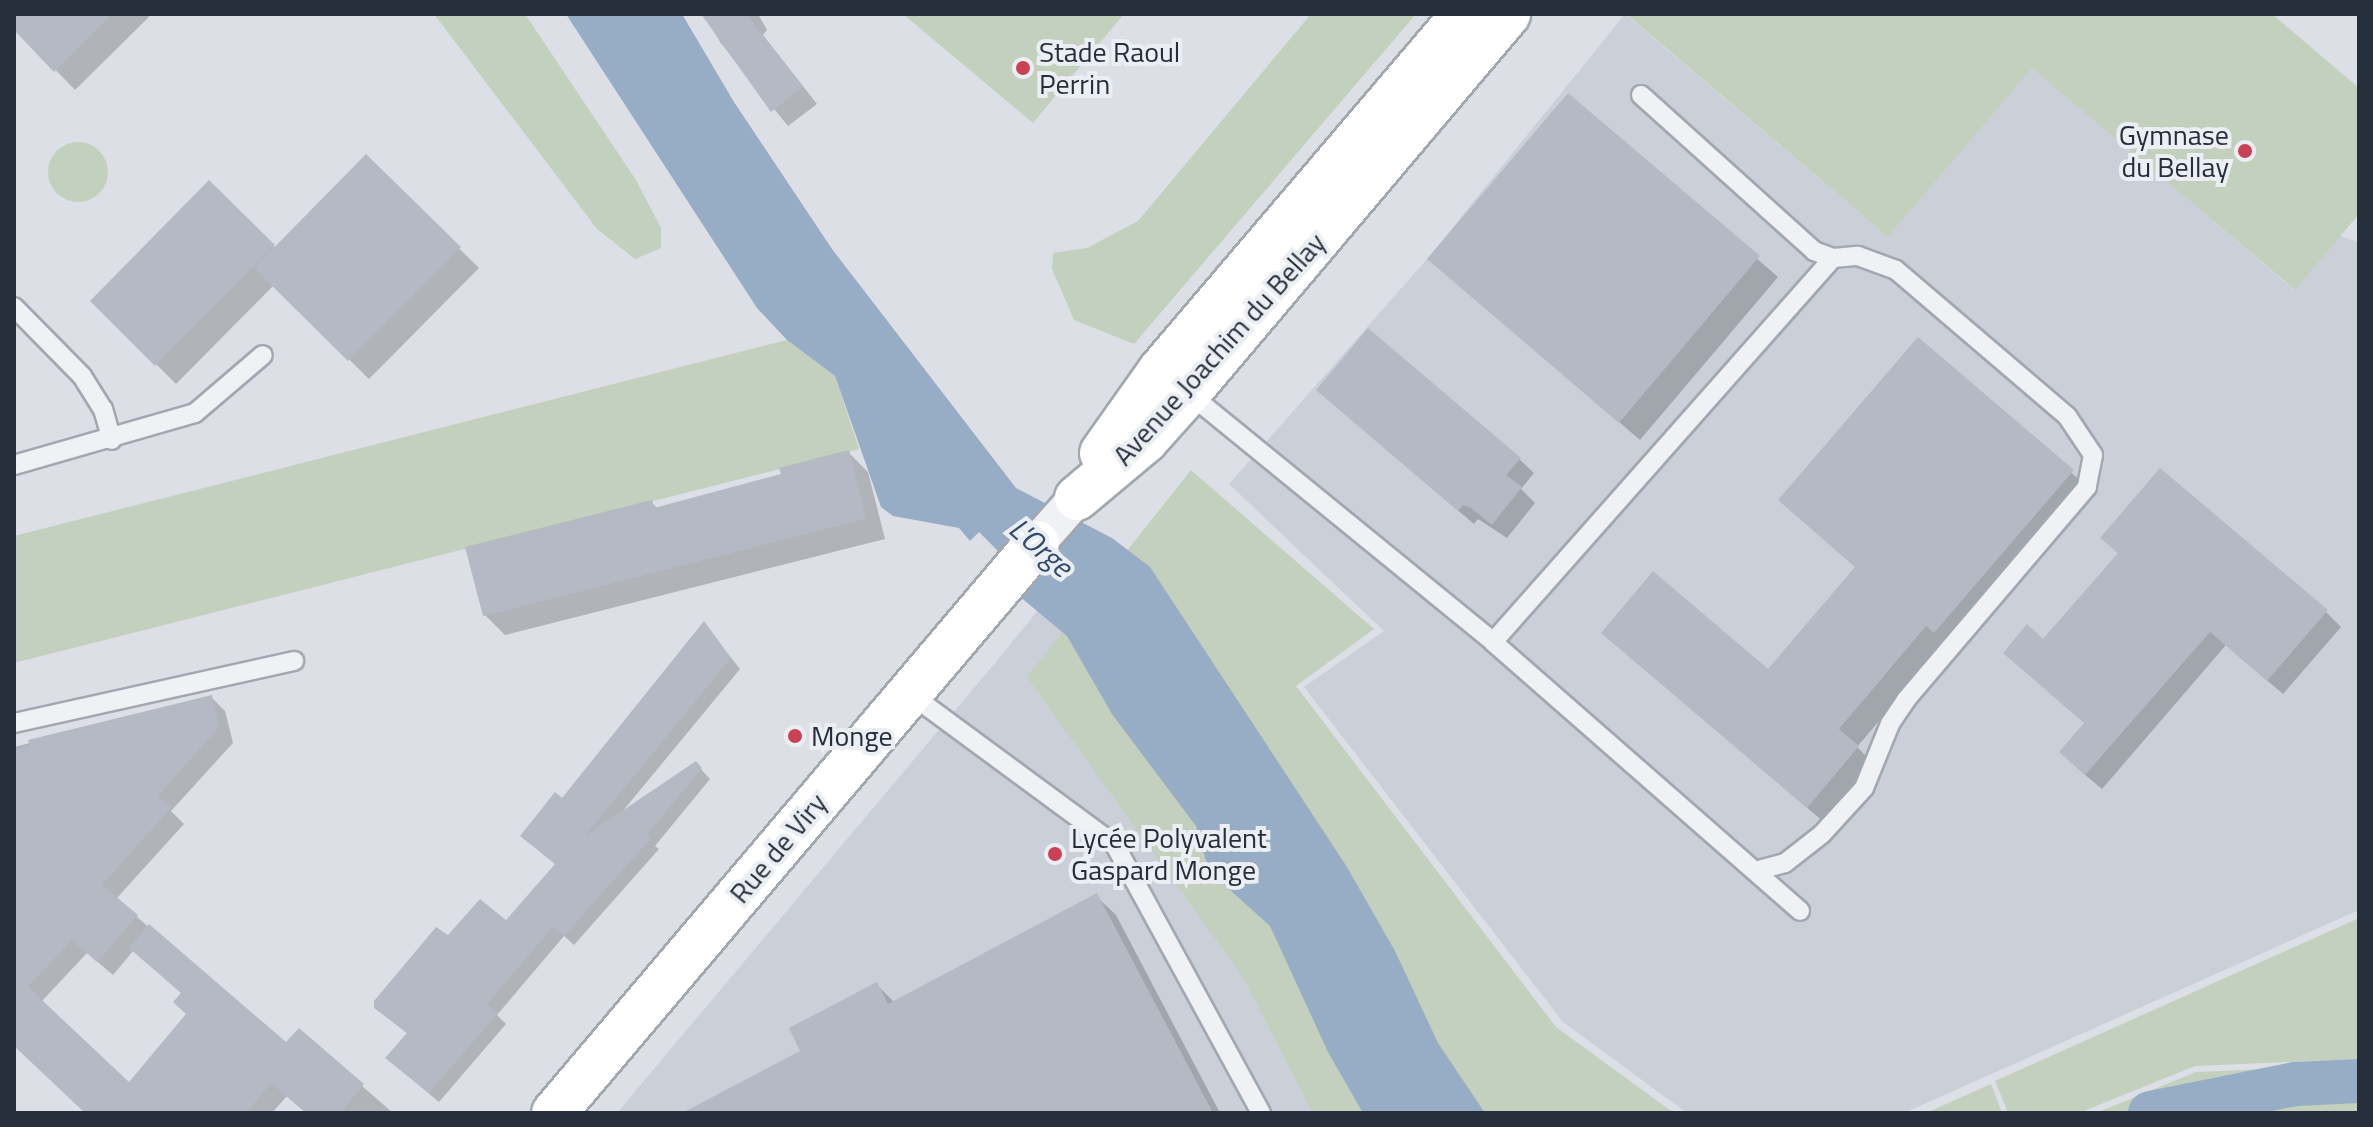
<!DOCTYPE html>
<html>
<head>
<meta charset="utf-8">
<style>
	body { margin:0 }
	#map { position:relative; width:2373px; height:1127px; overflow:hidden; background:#dce0e6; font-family:"Titillium Web",sans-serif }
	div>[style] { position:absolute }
	.built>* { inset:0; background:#cacfd8 }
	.green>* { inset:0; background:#c2d0bd }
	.round { border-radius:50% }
	.water>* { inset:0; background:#97adc6 }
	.shadow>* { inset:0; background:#0003 }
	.canal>* { height:44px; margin:-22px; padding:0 22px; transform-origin:22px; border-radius:22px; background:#97adc6 }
	.building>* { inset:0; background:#b4b9c3 }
	.roads { filter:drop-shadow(2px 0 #a2a7b0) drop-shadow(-2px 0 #a2a7b0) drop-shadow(0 2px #a2a7b0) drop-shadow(0 -2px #a2a7b0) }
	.lane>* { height:18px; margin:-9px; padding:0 9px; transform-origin:9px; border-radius:9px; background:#eff1f5 }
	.street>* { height:36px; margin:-18px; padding:0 18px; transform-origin:18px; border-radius:18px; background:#eff1f5 }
	.secondary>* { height:44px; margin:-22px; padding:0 22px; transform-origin:22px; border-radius:22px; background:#fff }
	.dots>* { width:22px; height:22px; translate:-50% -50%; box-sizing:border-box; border:4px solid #ebeff4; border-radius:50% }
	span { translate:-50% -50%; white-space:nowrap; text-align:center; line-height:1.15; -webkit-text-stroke:8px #ebeff4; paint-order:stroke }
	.poi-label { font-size:28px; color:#262e3c }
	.left { translate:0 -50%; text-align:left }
	.right { translate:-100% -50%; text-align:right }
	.street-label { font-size:28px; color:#262e3c }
	.water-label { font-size:30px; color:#314c6f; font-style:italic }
	.frame { position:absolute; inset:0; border:16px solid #262e3c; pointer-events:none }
</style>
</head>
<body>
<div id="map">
	<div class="built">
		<i style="clip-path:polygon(1625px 14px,1888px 237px,2032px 67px,2294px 290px,2340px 236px,2359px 242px,2359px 910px,1904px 1113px,1687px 1113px,1563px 1022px,1304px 687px,1384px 631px,1229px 484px,1427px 259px)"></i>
		<i style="clip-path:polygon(1070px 571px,1432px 1113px,617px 1113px,995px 663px)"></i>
	</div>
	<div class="green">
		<i style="clip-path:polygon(434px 14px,525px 14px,636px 180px,661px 228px,661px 248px,635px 259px,597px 229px)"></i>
		<i style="clip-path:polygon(903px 14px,1124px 14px,1033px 123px)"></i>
		<i style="clip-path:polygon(1311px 14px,1416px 14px,1134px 344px,1074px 320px,1052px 269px,1053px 253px,1087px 248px,1138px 221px)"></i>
		<i style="clip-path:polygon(1626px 14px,2272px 14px,2359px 88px,2359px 214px,2295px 290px,2032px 68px,1888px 237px)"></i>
		<i class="round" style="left:48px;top:142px;width:60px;height:60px"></i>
		<i style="clip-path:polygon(787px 340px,835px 376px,859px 449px,14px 663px,14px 536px)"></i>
		<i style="clip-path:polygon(1191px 470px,1374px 629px,1296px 686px,1556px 1027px,1674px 1113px,1313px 1113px,1243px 977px,1027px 677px)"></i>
		<i style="clip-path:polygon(2359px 918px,2359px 1059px,2195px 1066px,2079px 1113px,2008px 1113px,1995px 1081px)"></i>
		<i style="clip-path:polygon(2359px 1065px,2359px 1113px,2096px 1113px,2196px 1072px)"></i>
		<i style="clip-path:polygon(1991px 1084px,2002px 1113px,1926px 1113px)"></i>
	</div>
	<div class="water">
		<i style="clip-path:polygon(566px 14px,682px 14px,734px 102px,832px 249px,1016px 488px,1112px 538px,1150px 567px,1347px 867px,1395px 951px,1438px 1043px,1485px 1113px,1363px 1113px,1328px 1052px,1270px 926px,1209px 871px,1196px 826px,1112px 714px,1067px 636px,1001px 581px,1014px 567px,979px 532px,970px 541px,959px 528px,893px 516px,881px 507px,835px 376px,787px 340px,757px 308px)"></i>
	</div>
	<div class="shadow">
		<i style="clip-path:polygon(14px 14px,152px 14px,75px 90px,14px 27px)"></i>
		<i style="clip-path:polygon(704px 14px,758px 14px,767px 30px,763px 35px,817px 104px,788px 126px,720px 42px)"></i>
		<i style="clip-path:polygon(1568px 95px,1778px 277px,1640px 440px,1430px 259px)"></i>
		<i style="clip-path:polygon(366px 157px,479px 268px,369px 379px,274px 285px,176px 384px,93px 301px,209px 183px,276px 249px)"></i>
		<i style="clip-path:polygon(1919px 339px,2091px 490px,1945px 643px,1857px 747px,1876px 766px,1826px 824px,1604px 633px,1768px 672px,1857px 568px)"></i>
		<i style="clip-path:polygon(1333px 404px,1519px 459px,1534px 473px,1521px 489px,1535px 503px,1507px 538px,1478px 519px,1474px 524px)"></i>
		<i style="clip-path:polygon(848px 452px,868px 472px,885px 539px,505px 635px,485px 615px,651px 502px,658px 509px,784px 476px)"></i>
		<i style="clip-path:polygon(2326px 612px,2341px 627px,2283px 694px,2226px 645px,2102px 789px,2077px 768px,2086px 724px,2043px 642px)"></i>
		<i style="clip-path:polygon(704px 624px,740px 669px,622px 812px,696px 764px,710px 779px,655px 846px,659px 849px,574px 945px,564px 936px,497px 1015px,506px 1024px,439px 1102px,397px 1067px,408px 1034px,376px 1007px,449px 938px,506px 923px,556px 865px,562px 801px)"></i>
		<i style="clip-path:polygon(evenodd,211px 697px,225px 711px,233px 743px,171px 811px,184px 824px,116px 899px,286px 1045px,299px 1031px,393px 1113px,306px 1113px,287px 1096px,272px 1113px,87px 1113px,14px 1044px,14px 747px,211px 697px,134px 950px,183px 994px,188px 1015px,129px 1085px,41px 1002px,87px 953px,113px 975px,134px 950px)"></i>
		<i style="clip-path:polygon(1096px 896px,1116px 915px,1220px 1113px,686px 1113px,802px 1052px,876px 984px,894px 1002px)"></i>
	</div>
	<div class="canal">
		<i style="left:2150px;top:1113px;width:148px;rotate:-11.3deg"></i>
		<i style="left:2295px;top:1084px;width:64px;rotate:-2.7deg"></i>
	</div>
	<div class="building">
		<i style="clip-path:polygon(14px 14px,113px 14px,54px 72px,14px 30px)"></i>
		<i style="clip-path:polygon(701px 14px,746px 14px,803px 87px,771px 112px)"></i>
		<i style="clip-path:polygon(1568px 93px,1760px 256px,1619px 423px,1427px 259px)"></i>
		<i style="clip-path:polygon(366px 154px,461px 247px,348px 361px,254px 268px)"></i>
		<i style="clip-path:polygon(209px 180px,275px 245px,155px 366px,90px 301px)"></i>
		<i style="clip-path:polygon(1368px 328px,1521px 458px,1506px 475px,1522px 487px,1492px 525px,1471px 508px,1463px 505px,1458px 511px,1316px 390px)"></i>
		<i style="clip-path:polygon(1918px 337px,2074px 470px,1934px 633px,1926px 626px,1839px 729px,1859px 746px,1807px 808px,1601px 633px,1653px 571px,1768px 669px,1855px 567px,1778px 500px)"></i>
		<i style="clip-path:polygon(849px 450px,866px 519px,483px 616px,465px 547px,652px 500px,654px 508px,781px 474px,779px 468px)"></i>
		<i style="clip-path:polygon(2160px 468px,2328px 610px,2267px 681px,2210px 632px,2085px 775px,2059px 752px,2084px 723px,2003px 653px,2027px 624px,2043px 639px,2118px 553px,2100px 538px)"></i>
		<i style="clip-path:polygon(704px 621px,731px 658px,585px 836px,696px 761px,702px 768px,647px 835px,651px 838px,564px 936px,553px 927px,487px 1004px,498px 1013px,429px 1093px,385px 1058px,407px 1033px,374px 1008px,374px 1001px,436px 927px,448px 935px,480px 899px,506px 920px,555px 864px,520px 836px,555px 792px,562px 798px)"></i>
		<i style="clip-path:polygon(212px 695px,219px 727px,158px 796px,171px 808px,102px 885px,138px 915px,97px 962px,72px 940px,28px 987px,129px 1082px,186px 1014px,173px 1002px,181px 993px,129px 948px,149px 924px,286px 1042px,299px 1028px,364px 1084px,340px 1113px,306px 1113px,271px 1083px,246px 1113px,85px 1113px,14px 1046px,14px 750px,30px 746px,28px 740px)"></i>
		<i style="clip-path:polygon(1097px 893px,1213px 1113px,682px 1113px,800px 1051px,789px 1028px,877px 982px,888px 1004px)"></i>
	</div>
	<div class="roads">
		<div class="lane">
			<i style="left:1641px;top:95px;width:233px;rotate:42deg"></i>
			<i style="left:1814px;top:251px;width:20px;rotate:20deg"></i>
			<i style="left:1833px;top:258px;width:25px;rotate:-5deg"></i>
			<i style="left:1858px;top:256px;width:40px;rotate:20.2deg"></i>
			<i style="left:1896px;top:270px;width:225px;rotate:40.5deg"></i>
			<i style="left:2067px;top:416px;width:47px;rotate:56.3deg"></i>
			<i style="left:2093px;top:455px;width:33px;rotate:101deg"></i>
			<i style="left:2087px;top:487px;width:280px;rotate:130.4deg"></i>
			<i style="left:1906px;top:700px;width:29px;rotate:124deg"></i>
			<i style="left:1890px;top:724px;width:69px;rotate:112.1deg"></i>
			<i style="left:1864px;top:788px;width:62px;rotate:132.4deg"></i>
			<i style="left:1822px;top:834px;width:47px;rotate:141.9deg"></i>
			<i style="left:1785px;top:863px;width:28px;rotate:165deg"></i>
			<i style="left:14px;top:307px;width:97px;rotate:45.4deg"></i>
			<i style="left:82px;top:376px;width:39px;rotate:58deg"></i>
			<i style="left:103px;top:409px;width:32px;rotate:74deg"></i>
			<i style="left:1187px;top:392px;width:395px;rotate:39.2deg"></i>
			<i style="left:1493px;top:642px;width:513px;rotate:-48.48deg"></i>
			<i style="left:14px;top:465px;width:188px;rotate:-16deg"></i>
			<i style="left:195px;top:413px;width:89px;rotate:-40.5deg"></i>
			<i style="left:1493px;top:642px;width:408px;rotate:41.2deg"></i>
			<i style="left:909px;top:693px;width:256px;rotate:36.4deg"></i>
			<i style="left:1115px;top:845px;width:305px;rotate:61.4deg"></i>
			<i style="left:14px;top:723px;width:287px;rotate:-12.5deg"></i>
		</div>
		<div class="street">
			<i style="left:1037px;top:543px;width:60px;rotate:-48.4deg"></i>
		</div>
		<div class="secondary">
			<i style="left:1102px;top:453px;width:100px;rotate:-54.7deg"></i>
			<i style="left:1160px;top:371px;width:469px;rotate:-49.6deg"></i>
			<i style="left:1077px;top:498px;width:90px;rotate:-40deg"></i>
			<i style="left:1146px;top:440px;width:63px;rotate:-48.2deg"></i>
			<i style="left:1188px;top:393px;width:496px;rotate:-49.8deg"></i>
			<i style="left:554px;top:1113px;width:747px;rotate:-49.72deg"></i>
		</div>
	</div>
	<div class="dots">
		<i style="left:1023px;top:68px;background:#cb4154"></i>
		<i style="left:2245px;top:151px;background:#cb4154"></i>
		<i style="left:795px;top:736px;background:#cb4154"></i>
		<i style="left:1055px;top:854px;background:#cb4154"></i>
	</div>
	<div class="poi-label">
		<span class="left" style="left:1039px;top:68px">Stade Raoul<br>Perrin</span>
		<span class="right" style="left:2229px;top:151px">Gymnase<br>du Bellay</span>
		<span class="left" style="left:811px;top:736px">Monge</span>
		<span class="left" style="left:1071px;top:854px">Lycée Polyvalent<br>Gaspard Monge</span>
	</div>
	<div class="street-label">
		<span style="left:1219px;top:349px;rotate:-48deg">Avenue Joachim du Bellay</span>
		<span style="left:778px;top:848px;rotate:-50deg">Rue de Viry</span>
	</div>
	<div class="water-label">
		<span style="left:1041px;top:547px;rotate:41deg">L'Orge</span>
	</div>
	<div class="frame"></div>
</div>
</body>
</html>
